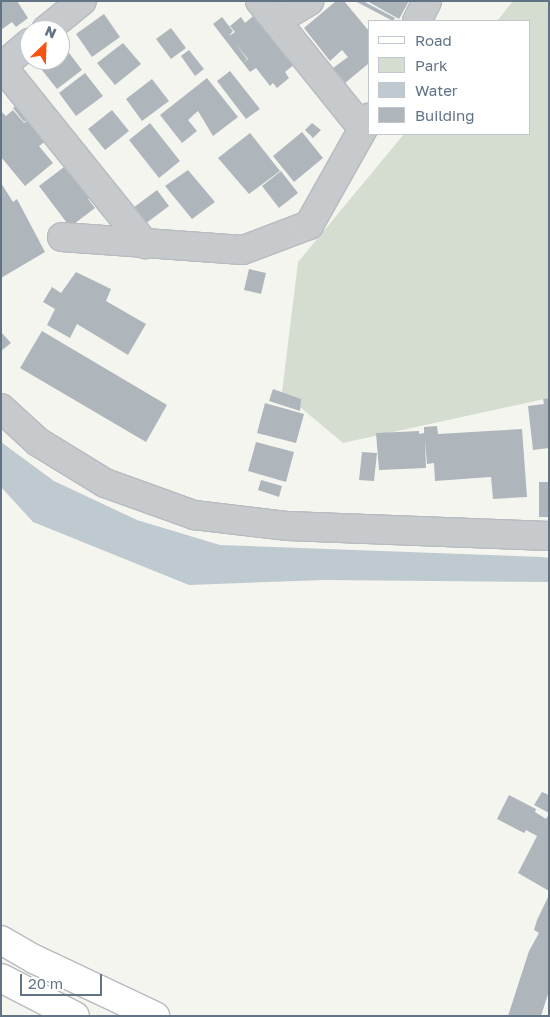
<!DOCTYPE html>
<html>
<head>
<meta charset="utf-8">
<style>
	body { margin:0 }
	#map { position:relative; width:550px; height:1017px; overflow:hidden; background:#f5f5f0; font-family:"Golos Text",sans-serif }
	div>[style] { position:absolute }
	.green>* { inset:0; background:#d5ddd1 }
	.water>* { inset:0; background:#bfcad0 }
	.building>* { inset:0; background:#aeb6bb }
	.roads { filter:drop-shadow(1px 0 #b7bbbf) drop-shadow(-1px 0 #b7bbbf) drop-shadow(0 1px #b7bbbf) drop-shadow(0 -1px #b7bbbf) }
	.minor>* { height:28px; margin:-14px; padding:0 14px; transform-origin:14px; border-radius:14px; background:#c7cacd }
	.major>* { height:28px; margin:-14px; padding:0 14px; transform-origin:14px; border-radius:14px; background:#fff }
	span { translate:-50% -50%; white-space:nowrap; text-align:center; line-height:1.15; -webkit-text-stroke:5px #fff; paint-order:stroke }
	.frame { position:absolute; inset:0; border:2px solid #617385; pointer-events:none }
	.legend { position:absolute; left:368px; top:20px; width:162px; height:115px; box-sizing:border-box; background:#fff; border:1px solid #c0c7ce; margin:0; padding:6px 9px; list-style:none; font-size:15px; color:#617385 }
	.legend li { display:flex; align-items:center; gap:10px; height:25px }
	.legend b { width:25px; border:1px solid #c0c7ce }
	.north { position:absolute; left:20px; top:20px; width:50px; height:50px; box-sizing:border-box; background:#fff; border:1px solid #c0c7ce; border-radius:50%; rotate:24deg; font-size:14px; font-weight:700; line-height:20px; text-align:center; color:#617385 }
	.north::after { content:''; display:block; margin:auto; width:18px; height:22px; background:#f55311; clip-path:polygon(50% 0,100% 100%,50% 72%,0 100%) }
	.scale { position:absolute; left:20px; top:974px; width:82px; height:22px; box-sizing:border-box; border:2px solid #617385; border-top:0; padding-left:6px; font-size:15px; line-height:18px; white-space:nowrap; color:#617385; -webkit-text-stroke:4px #fff; paint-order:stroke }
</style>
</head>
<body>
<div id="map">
	<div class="green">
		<i style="clip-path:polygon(513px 1px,549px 1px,549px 398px,343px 443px,282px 392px,298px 262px,404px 134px,529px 134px,529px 21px,497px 21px)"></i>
	</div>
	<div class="water">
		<i style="clip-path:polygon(1px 442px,54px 481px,137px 520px,220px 545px,541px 557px,549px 558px,549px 582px,324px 580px,189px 585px,33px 522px,1px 487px)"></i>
	</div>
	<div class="building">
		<i style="clip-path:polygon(1px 1px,17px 1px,28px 18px,16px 27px,12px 22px,1px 30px)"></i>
		<i style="clip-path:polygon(336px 1px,344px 1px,369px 31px,368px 64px,345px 83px,333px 68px,348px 57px,342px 50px,330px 61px,304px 28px)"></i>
		<i style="clip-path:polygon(355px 1px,363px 1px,395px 18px,393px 21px)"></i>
		<i style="clip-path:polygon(367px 1px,409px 1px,399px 19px)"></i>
		<i style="clip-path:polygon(257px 13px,296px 63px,285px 72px,289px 78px,277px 88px,273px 83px,270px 86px,256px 68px,250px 72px,243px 63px,248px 59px,236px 44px,247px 59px,243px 63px,213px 24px,222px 17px,233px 31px,229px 36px,235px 32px,230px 26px,241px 17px,245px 23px)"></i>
		<i style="clip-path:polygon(104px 14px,120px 37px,92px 57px,76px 34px)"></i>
		<i style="clip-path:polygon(171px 28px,186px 48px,171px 59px,156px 39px)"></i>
		<i style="clip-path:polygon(123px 43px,141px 64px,115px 85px,97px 63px)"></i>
		<i style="clip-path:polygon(63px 45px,82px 70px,57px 89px,38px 65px,44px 60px,60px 60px,60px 48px)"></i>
		<i style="clip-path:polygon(189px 50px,204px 69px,195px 76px,181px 56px)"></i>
		<i style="clip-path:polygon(230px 71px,260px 109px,246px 119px,217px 81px)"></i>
		<i style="clip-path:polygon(85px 73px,103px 96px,76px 116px,59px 93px)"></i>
		<i style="clip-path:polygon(207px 78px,238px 117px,213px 136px,198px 111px,188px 120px,197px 131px,182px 143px,160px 115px)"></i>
		<i style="clip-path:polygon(152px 79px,169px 101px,142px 121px,126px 99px)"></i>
		<i style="clip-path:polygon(20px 103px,31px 116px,24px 122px,13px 108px)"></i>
		<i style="clip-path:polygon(13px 110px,24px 123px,28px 120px,46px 141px,39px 146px,53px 163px,25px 186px,1px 157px,1px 111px,6px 116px)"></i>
		<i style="clip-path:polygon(112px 110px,129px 131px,105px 150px,88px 129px)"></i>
		<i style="clip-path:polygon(150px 123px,180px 161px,159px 178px,129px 140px)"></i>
		<i style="clip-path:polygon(312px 123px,321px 130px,313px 138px,305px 130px)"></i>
		<i style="clip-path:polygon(302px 132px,323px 158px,294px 182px,273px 156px)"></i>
		<i style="clip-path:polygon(250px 133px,280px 171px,249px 194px,218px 158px)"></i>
		<i style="clip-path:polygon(64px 167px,69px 174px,73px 171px,93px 196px,88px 199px,95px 208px,70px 227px,39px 186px)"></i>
		<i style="clip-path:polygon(188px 170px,215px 202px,192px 219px,165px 186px)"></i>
		<i style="clip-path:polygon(281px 171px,298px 193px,279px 208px,262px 186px)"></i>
		<i style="clip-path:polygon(1px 183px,13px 202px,17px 199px,45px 252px,1px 278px)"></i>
		<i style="clip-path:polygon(157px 190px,169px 206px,145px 224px,133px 208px)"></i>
		<i style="clip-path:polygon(249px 269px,266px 273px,261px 294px,244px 290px)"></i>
		<i style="clip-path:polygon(76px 272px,111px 289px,106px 301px,146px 324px,128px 355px,77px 324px,70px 338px,47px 325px,55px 309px,43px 302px,52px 287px,61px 293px)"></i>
		<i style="clip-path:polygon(42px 331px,167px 405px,146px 442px,20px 368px)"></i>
		<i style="clip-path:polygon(1px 332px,11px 343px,1px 351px)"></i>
		<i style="clip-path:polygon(273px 389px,301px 399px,300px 411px,269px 401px)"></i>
		<i style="clip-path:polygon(549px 398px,549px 448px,533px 450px,528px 406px,544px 404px,543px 399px)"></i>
		<i style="clip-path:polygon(265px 403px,304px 414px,296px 443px,257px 433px)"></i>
		<i style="clip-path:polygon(437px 426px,438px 434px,522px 429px,527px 497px,493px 499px,491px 477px,435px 481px,434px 463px,427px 464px,425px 440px,426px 468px,379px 470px,376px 433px,419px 431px,419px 434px,424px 433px,424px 427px)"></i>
		<i style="clip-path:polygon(256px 442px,294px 452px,286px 482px,248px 471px)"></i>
		<i style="clip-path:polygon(362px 452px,377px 453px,374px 481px,359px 480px)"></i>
		<i style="clip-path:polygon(261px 480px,282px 486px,279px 497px,258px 490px)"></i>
		<i style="clip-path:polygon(539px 482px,549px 482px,549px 517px,539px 517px)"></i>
		<i style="clip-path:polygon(542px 792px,549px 795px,549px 813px,534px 805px)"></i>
		<i style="clip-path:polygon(509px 795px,536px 809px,535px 812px,546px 819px,549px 814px,549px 891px,518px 873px,537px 836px,526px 830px,524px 833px,497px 819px)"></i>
		<i style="clip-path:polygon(549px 895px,549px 991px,541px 1016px,508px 1016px,529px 951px,539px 933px,534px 930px,537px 920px)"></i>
	</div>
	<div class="roads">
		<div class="minor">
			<i style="left:260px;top:1px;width:164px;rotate:51.2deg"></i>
			<i style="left:276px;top:21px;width:39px;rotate:-31deg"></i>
			<i style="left:417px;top:21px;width:22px;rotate:-63deg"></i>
			<i style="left:46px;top:30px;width:46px;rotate:-38.9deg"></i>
			<i style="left:1px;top:65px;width:230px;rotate:51.2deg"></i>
			<i style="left:1px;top:67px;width:38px;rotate:-40deg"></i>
			<i style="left:62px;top:237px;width:181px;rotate:4.1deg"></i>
			<i style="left:243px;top:250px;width:71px;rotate:-20.7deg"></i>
			<i style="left:309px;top:225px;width:123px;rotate:-60.7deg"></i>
			<i style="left:1px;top:408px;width:50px;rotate:42.6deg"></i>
			<i style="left:38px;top:442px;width:79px;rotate:31.5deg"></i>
			<i style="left:105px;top:483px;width:95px;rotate:19.8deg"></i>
			<i style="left:194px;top:515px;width:95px;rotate:6.7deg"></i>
			<i style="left:288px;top:526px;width:261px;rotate:2.2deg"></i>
		</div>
		<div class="major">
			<i style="left:1px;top:940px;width:38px;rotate:30deg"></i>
			<i style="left:34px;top:959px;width:134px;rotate:25.2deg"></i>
			<i style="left:1px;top:978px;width:83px;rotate:27.2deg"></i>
		</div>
	</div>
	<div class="frame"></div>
	<ul class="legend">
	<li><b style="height:6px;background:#fff"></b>Road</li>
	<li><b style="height:14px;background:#d5ddd1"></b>Park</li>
	<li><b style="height:14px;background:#bfcad0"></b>Water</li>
	<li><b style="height:14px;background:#aeb6bb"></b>Building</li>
	</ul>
	<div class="north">N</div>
	<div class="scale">20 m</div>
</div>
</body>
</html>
